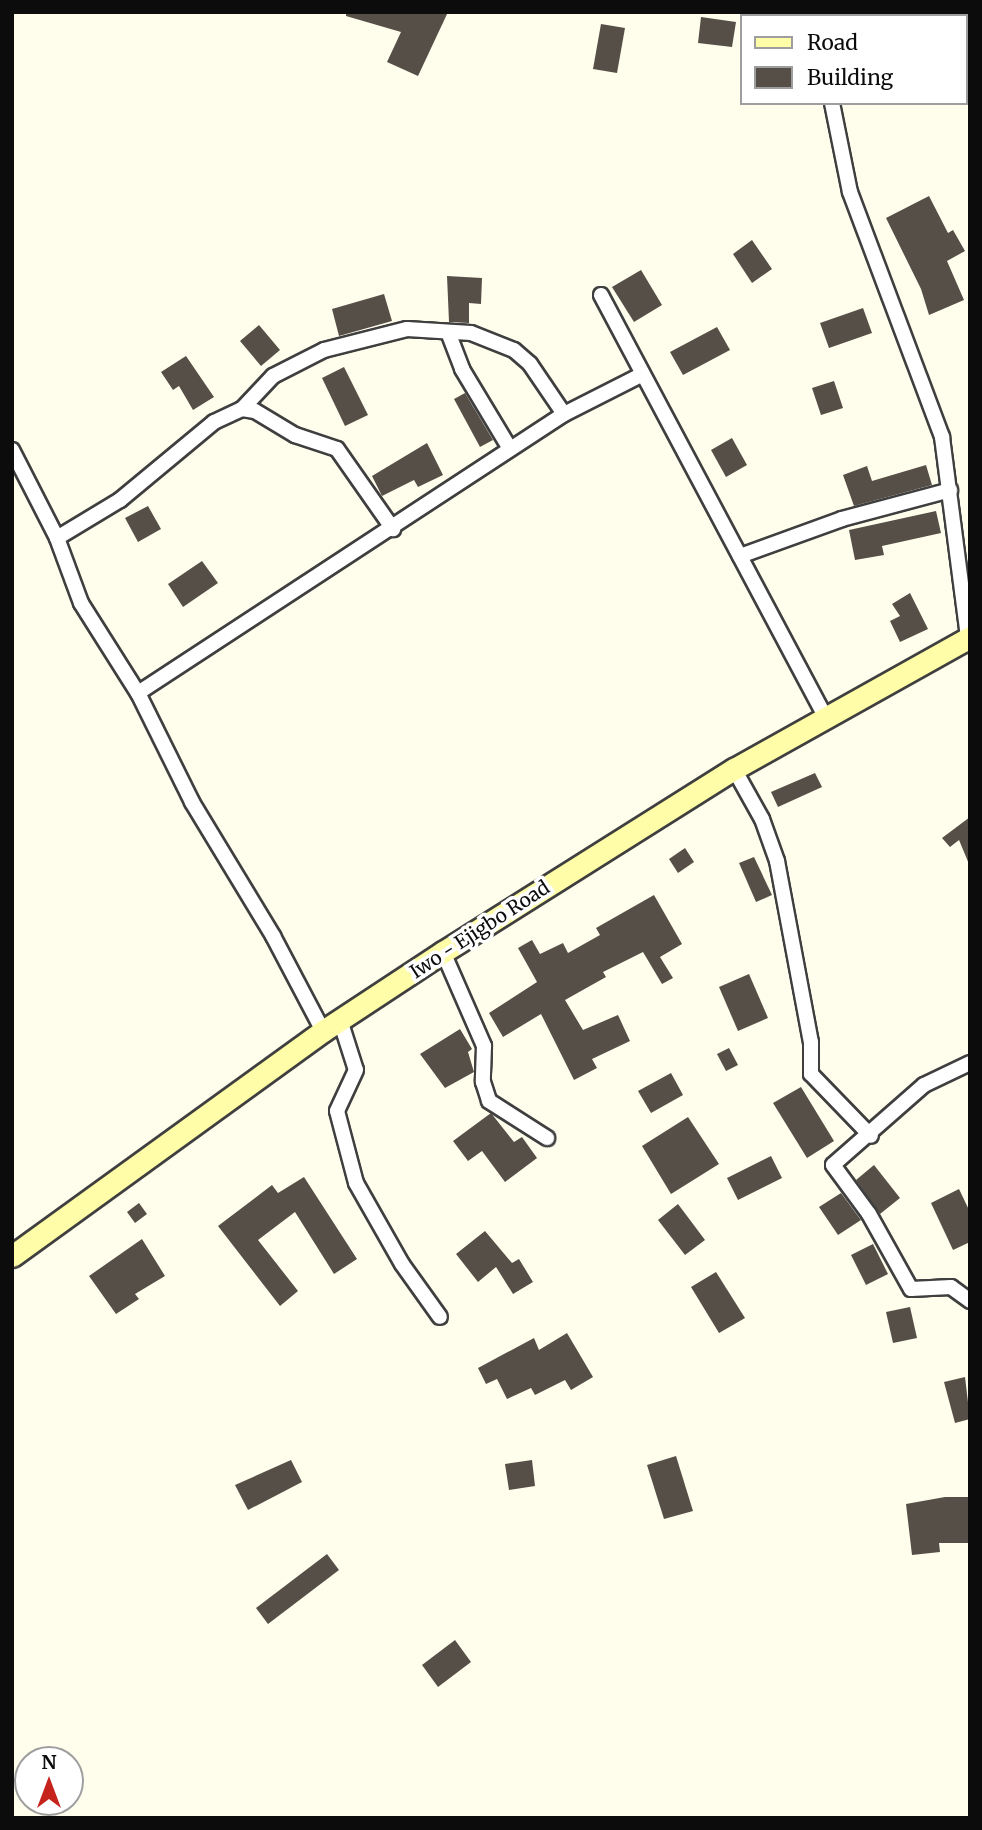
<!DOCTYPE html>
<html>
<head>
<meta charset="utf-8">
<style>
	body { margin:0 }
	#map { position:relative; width:982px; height:1830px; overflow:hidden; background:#fffdec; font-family:Merriweather,serif }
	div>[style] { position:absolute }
	.building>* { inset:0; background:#564f48 }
	.roads { filter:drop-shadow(2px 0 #3f3f3f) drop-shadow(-2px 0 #3f3f3f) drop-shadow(0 2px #3f3f3f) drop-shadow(0 -2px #3f3f3f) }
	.street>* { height:14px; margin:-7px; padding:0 7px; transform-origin:7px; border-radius:7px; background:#fff }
	.secondary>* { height:21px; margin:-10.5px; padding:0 10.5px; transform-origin:10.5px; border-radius:10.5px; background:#fffda7 }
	span { translate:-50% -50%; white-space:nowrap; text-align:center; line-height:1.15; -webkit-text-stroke:7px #fff; paint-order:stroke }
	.street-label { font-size:19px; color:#0c0c0c }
	.frame { position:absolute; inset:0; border:14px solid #0c0c0c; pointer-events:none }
	.legend { position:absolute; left:740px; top:14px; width:228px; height:91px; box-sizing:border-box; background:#fff; border:2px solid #9e9e9e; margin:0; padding:9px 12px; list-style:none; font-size:21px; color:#0c0c0c }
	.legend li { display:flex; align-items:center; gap:14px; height:35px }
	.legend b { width:35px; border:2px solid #9e9e9e }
	.north { position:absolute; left:14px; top:1746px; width:70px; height:70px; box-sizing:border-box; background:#fff; border:2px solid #9e9e9e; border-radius:50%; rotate:0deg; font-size:19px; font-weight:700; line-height:28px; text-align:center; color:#0c0c0c }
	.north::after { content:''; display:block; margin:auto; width:24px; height:32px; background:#c5231c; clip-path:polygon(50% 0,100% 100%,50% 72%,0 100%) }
</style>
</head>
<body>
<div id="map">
	<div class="building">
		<i style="clip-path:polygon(346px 12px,448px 12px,418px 76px,387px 62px,401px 32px,346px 16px)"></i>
		<i style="clip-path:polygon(701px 17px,736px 22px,732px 47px,698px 43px)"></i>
		<i style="clip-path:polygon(601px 24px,625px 28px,617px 73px,593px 69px)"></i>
		<i style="clip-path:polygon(929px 196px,948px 233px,953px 230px,965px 251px,947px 261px,964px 300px,929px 315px,921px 289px,886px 218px)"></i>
		<i style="clip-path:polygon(752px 240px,772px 269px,752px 283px,733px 254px)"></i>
		<i style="clip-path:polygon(641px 270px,662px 305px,634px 322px,612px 287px)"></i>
		<i style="clip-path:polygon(447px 276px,482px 278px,481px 304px,469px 303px,469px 323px,449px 322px)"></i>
		<i style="clip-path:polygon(384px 294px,392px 321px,339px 336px,332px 309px)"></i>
		<i style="clip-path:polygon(863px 308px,872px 333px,829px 348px,820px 323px)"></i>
		<i style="clip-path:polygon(259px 325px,280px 350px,261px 366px,240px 341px)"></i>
		<i style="clip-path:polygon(717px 327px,730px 350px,683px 375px,670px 352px)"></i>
		<i style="clip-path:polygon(186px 356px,214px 397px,193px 410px,179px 386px,173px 390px,161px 372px)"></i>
		<i style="clip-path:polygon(344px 367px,368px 415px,345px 426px,322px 378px)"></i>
		<i style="clip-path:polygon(834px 381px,843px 408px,821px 415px,812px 388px)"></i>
		<i style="clip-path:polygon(465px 393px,493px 440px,480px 447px,454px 399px)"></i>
		<i style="clip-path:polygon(732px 438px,747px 465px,726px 477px,711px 450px)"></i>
		<i style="clip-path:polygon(427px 443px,443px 475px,418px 487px,414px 480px,382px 496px,372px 476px)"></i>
		<i style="clip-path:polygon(926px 465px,932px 485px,854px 506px,843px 475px,867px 466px,872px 481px)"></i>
		<i style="clip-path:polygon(148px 506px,161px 529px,138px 542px,125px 518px)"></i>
		<i style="clip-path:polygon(936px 511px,941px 533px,882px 546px,884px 555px,855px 560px,849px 530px)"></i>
		<i style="clip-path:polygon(202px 561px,218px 583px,183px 607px,168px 584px)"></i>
		<i style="clip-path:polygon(910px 593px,928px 629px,900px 642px,890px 621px,900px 616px,892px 604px)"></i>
		<i style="clip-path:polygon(815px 773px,822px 787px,778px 807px,771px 792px)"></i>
		<i style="clip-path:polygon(970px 817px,970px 864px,969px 864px,959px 840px,950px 847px,942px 838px)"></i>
		<i style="clip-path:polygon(685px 848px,694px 862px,678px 873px,669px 859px)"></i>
		<i style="clip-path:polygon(754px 857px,772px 895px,756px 902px,739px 863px)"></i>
		<i style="clip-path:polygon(654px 895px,682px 944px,660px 957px,673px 978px,662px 984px,643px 952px,603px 972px,606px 977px,565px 1000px,583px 1030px,618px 1015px,630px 1041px,592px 1059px,597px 1068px,574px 1080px,541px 1014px,503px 1037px,489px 1013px,537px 982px,518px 948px,532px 940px,540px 954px,563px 943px,568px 953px,600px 935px,596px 928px)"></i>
		<i style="clip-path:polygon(749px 974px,768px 1018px,738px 1031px,719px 987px)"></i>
		<i style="clip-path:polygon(460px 1029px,472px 1049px,468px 1052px,474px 1072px,445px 1088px,420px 1054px)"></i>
		<i style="clip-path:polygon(729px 1048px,738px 1065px,726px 1071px,717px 1054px)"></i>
		<i style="clip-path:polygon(671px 1073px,683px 1095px,651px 1113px,638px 1091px)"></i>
		<i style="clip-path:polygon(801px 1087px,834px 1141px,807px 1158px,773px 1103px)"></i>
		<i style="clip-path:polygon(491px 1113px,514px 1142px,522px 1137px,537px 1158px,505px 1182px,482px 1151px,468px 1161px,453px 1141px)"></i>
		<i style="clip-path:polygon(688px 1117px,719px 1164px,671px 1194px,642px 1146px)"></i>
		<i style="clip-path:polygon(771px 1156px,782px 1178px,738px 1200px,727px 1178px)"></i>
		<i style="clip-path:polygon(874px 1165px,900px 1198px,880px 1214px,856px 1180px)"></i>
		<i style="clip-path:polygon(304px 1177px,357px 1259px,334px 1274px,295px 1212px,258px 1240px,298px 1291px,280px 1306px,218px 1226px,272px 1185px,278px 1193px)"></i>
		<i style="clip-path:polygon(959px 1189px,970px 1212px,970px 1242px,953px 1250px,931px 1203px)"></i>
		<i style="clip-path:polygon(841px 1193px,861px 1220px,838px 1235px,819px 1207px)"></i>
		<i style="clip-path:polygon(139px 1203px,147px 1214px,135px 1223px,127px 1212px)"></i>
		<i style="clip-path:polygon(678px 1204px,705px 1240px,685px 1255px,658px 1220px)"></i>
		<i style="clip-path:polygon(485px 1231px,512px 1263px,519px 1259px,533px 1282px,513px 1294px,496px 1267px,478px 1282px,456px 1254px)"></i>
		<i style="clip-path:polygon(142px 1239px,165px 1276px,135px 1294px,139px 1299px,116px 1314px,89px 1276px)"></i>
		<i style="clip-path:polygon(873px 1244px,888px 1274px,866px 1285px,851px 1255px)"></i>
		<i style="clip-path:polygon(716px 1272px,745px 1318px,719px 1333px,691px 1287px)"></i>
		<i style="clip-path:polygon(910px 1307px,917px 1338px,893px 1343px,886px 1312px)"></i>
		<i style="clip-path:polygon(567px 1333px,593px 1377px,571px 1390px,565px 1380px,535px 1395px,531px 1388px,507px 1399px,497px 1379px,486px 1384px,478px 1368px,534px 1338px,539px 1350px)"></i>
		<i style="clip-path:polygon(965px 1377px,970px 1419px,955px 1423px,944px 1382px)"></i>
		<i style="clip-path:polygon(676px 1456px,693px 1511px,664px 1519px,647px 1465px)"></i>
		<i style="clip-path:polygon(291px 1460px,302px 1482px,248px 1510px,235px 1485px)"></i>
		<i style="clip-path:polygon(532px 1460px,535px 1486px,509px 1490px,505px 1464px)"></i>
		<i style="clip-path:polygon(945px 1497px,970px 1497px,970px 1543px,939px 1543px,940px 1552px,912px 1555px,906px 1504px)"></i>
		<i style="clip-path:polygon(327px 1554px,339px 1570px,268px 1624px,256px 1608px)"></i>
		<i style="clip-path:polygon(455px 1640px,471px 1662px,438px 1687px,422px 1665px)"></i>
	</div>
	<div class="roads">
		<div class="street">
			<i style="left:841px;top:16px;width:4px;rotate:-90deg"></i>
			<i style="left:832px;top:103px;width:91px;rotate:78.6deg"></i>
			<i style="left:850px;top:192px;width:262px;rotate:69.4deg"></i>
			<i style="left:942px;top:437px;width:209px;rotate:82.6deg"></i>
			<i style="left:601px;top:295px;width:478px;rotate:62deg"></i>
			<i style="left:448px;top:332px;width:40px;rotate:69deg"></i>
			<i style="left:462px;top:369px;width:93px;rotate:59deg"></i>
			<i style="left:242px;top:409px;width:45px;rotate:-46.8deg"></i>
			<i style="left:273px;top:376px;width:57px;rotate:-27deg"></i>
			<i style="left:324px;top:350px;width:86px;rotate:-14.2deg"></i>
			<i style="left:407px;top:329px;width:64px;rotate:3.6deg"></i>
			<i style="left:471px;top:333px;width:46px;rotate:21.6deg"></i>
			<i style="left:514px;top:350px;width:21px;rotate:41deg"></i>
			<i style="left:530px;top:364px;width:60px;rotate:55.8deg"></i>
			<i style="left:12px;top:450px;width:99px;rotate:62.9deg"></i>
			<i style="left:57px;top:538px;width:69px;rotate:69.7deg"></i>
			<i style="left:81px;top:603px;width:107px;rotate:57.7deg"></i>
			<i style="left:138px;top:693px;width:122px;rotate:63.6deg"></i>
			<i style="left:192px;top:802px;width:157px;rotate:58.8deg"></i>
			<i style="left:273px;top:936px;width:107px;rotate:62.2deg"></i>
			<i style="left:57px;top:538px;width:74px;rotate:-31.1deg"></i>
			<i style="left:120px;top:500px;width:122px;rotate:-39.7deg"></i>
			<i style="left:214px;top:422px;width:31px;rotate:-25deg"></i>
			<i style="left:242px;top:409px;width:13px;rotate:9deg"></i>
			<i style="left:255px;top:411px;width:47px;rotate:31deg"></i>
			<i style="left:295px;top:435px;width:44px;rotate:18.4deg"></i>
			<i style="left:337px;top:449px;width:98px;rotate:55deg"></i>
			<i style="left:740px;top:556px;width:109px;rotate:-19.9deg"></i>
			<i style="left:842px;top:519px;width:112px;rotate:-15deg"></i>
			<i style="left:138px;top:693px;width:509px;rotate:-33.22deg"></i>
			<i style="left:564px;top:414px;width:86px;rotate:-26.9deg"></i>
			<i style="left:734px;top:769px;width:57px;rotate:60.8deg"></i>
			<i style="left:762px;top:819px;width:45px;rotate:70.3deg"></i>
			<i style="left:777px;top:861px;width:184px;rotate:79.4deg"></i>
			<i style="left:811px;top:1042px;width:32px;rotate:90deg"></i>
			<i style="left:811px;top:1074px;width:86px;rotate:45.9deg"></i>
			<i style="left:443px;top:952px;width:103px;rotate:66.4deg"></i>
			<i style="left:484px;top:1046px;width:36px;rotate:92deg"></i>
			<i style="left:483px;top:1082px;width:20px;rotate:72deg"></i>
			<i style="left:489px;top:1101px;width:69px;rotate:32.5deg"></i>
			<i style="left:340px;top:1020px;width:52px;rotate:72.3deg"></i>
			<i style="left:356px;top:1070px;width:45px;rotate:114.9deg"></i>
			<i style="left:337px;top:1111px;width:74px;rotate:75.2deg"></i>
			<i style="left:356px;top:1183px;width:93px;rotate:60.4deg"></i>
			<i style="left:402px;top:1264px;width:65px;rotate:54.4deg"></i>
			<i style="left:970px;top:1063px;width:51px;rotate:154.4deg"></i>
			<i style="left:924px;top:1085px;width:121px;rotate:138.7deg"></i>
			<i style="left:833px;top:1165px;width:61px;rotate:53.7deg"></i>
			<i style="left:869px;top:1214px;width:86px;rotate:60.8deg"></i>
			<i style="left:911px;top:1289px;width:40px;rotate:-2.9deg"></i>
			<i style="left:951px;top:1287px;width:24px;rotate:36deg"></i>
		</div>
		<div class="secondary">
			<i style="left:12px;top:1256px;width:384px;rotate:-35.9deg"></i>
			<i style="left:323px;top:1031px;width:144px;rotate:-33.4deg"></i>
			<i style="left:443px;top:952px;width:344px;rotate:-32.2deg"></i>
			<i style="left:734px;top:769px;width:270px;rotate:-29.2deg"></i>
		</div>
	</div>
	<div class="street-label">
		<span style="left:480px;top:930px;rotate:-33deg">Iwo - Ejigbo Road</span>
	</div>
	<div class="frame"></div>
	<ul class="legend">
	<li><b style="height:9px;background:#fffda7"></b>Road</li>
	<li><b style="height:19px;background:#564f48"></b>Building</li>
	</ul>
	<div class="north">N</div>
</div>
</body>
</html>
